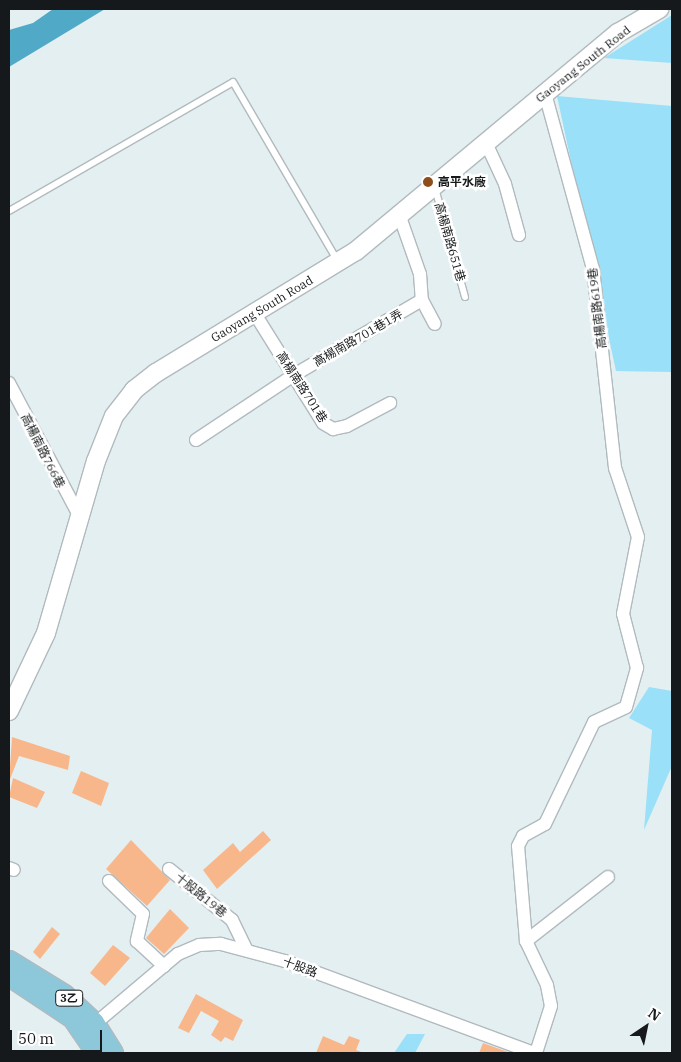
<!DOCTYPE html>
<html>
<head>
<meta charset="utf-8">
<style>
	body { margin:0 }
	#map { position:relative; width:681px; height:1062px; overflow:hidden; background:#e4eff2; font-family:"IBM Plex Serif","Noto Sans TC",serif }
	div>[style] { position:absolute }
	.green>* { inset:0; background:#9ae0f8 }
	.water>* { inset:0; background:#50aac7 }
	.building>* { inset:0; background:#f8b78b }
	.roads { filter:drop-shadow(1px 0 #b1babe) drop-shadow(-1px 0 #b1babe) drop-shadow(0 1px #b1babe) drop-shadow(0 -1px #b1babe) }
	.lane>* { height:6px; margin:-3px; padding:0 3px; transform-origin:3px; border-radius:3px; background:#fff }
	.street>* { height:12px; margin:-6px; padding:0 6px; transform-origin:6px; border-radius:6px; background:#fff }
	.secondary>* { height:18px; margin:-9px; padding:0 9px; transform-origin:9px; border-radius:9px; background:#fff }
	.primary>* { height:19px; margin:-9.5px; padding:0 9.5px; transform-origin:9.5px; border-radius:9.5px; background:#8dc8da }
	.dots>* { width:14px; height:14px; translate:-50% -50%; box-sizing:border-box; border:2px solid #fff; border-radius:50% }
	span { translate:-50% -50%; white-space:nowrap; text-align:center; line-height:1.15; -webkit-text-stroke:5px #fff; paint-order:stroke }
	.shield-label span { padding:1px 4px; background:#fff; border:1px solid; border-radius:4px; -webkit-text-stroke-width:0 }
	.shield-label { font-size:11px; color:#16191b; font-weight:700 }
	.street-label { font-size:12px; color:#16191b }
	.poi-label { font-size:12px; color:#16191b; font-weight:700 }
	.left { translate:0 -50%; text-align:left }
	.frame { position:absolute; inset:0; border:10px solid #16191b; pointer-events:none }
	.north { position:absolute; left:621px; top:1002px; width:50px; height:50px; -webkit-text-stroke:4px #fff; paint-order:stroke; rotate:34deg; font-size:14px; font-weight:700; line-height:20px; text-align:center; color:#16191b }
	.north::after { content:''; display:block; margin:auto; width:18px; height:22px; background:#16191b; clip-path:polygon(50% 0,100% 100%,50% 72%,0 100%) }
	.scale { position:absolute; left:10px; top:1030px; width:92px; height:22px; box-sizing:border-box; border:2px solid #16191b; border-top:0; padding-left:6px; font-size:15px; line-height:18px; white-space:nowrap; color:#16191b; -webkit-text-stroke:4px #fff; paint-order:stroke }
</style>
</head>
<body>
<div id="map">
	<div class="green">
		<i style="clip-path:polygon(672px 15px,672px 63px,604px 58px)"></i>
		<i style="clip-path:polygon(557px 96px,672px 106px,672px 372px,616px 371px)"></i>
		<i style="clip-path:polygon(649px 687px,672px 691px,672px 766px,644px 830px,652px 730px,629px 718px)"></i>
		<i style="clip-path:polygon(407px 1034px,425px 1034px,415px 1053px,394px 1053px)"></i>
	</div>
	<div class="water">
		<i style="clip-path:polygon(53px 9px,105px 9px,9px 67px,9px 30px,33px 23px)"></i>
	</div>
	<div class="building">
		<i style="clip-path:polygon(12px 737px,70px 756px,68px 770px,19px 756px,9px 782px)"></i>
		<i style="clip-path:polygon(81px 771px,109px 783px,101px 806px,72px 793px)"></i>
		<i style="clip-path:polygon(13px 778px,45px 792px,37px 808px,9px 797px)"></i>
		<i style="clip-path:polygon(263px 831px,271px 840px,217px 889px,203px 870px,233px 843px,240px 852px)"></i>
		<i style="clip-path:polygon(131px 840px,170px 880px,147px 906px,106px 869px)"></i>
		<i style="clip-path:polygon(170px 909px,189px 928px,164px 954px,146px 938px)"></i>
		<i style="clip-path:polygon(52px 927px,60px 934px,40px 959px,33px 952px)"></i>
		<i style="clip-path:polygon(113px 945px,130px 958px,105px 986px,90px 973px)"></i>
		<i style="clip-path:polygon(196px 994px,243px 1020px,233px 1041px,225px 1037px,221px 1042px,211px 1035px,219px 1021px,201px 1011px,189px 1033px,178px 1028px)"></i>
		<i style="clip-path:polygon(323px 1036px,344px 1045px,349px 1036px,360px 1040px,356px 1050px,364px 1053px,316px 1053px)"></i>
		<i style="clip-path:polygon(483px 1043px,511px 1053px,479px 1053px)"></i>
	</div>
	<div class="roads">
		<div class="lane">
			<i style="left:435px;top:188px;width:113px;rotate:74.6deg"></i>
			<i style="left:9px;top:211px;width:258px;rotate:-29.9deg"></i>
			<i style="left:233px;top:82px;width:208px;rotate:59.7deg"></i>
		</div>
		<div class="street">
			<i style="left:486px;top:143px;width:45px;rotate:65.1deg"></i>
			<i style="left:505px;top:184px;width:53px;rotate:74.6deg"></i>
			<i style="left:400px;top:217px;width:60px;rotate:70.7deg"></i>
			<i style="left:420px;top:274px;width:26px;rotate:86deg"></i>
			<i style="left:422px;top:300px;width:27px;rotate:62deg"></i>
			<i style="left:255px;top:314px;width:128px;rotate:58deg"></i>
			<i style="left:323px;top:423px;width:12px;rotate:31deg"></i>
			<i style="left:333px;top:429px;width:14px;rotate:-12deg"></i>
			<i style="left:347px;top:426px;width:49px;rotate:-28.1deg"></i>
			<i style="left:9px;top:383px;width:152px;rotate:62.1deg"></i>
			<i style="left:196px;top:440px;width:118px;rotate:-33.6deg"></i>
			<i style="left:294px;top:375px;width:148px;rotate:-30.4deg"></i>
			<i style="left:9px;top:868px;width:5px;rotate:22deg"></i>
			<i style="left:169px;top:869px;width:81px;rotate:39deg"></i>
			<i style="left:232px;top:920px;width:32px;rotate:64deg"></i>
			<i style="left:109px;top:881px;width:47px;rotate:44.1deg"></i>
			<i style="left:143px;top:914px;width:28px;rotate:103deg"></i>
			<i style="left:137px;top:941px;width:37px;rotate:43deg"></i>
			<i style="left:526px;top:941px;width:104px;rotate:-38deg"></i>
			<i style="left:90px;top:1028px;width:115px;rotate:-40.1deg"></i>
			<i style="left:178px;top:954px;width:23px;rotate:-23deg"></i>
			<i style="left:199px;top:945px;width:22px;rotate:-3deg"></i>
			<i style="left:221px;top:944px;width:66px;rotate:14.9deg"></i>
			<i style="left:285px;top:961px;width:265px;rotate:20.3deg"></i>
			<i style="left:536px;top:1053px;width:49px;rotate:-72.3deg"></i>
			<i style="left:551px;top:1006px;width:21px;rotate:-101deg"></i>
			<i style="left:547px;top:985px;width:49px;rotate:-115.5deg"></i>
			<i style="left:526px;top:941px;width:95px;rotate:-94.8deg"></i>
			<i style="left:518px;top:846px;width:11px;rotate:-63deg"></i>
			<i style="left:523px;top:836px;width:25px;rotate:-29deg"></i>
			<i style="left:545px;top:824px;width:113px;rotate:-64.3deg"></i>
			<i style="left:594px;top:722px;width:35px;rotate:-25deg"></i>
			<i style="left:626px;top:707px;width:41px;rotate:-74.2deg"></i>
			<i style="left:637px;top:668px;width:56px;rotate:-104.5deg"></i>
			<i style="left:623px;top:614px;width:78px;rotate:-79deg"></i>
			<i style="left:638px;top:537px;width:73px;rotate:-108.4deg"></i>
			<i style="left:615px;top:468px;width:200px;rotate:-96.3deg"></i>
			<i style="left:593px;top:269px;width:182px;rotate:-105.3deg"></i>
		</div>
		<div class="secondary">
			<i style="left:9px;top:711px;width:86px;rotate:-64.6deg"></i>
			<i style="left:46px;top:633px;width:179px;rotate:-73.8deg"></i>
			<i style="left:96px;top:461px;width:48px;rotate:-68.2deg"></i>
			<i style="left:114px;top:416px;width:33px;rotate:-52deg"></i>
			<i style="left:134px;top:390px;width:28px;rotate:-38deg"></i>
			<i style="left:156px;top:373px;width:234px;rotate:-31.4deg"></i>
			<i style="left:356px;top:251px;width:341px;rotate:-39.8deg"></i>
			<i style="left:618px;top:33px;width:48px;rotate:-30.3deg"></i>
		</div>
		<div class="primary">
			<i style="left:9px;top:960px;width:65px;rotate:31.7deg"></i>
			<i style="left:64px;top:994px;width:41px;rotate:43deg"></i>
			<i style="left:94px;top:1022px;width:36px;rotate:58deg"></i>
			<i style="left:9px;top:976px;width:76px;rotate:33.7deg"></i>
			<i style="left:72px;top:1018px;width:42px;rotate:55.6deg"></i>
		</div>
	</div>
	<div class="dots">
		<i style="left:428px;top:182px;background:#8e4d19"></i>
	</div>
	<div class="shield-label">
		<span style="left:69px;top:998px">3乙</span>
	</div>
	<div class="street-label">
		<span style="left:583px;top:64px;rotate:-38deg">Gaoyang South Road</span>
		<span style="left:450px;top:242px;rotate:74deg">高楊南路651巷</span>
		<span style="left:597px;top:308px;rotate:-97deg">高楊南路619巷</span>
		<span style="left:262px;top:309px;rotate:-31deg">Gaoyang South Road</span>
		<span style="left:358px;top:338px;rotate:-30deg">高楊南路701巷1弄</span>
		<span style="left:302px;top:387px;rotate:57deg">高楊南路701巷</span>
		<span style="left:43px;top:451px;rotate:63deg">高楊南路766巷</span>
		<span style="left:201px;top:895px;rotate:39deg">十股路19巷</span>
		<span style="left:300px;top:967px;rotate:20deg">十股路</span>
	</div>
	<div class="poi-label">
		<span class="left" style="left:438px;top:182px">高平水廠</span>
	</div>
	<div class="frame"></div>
	<div class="north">N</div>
	<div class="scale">50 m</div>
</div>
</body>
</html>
